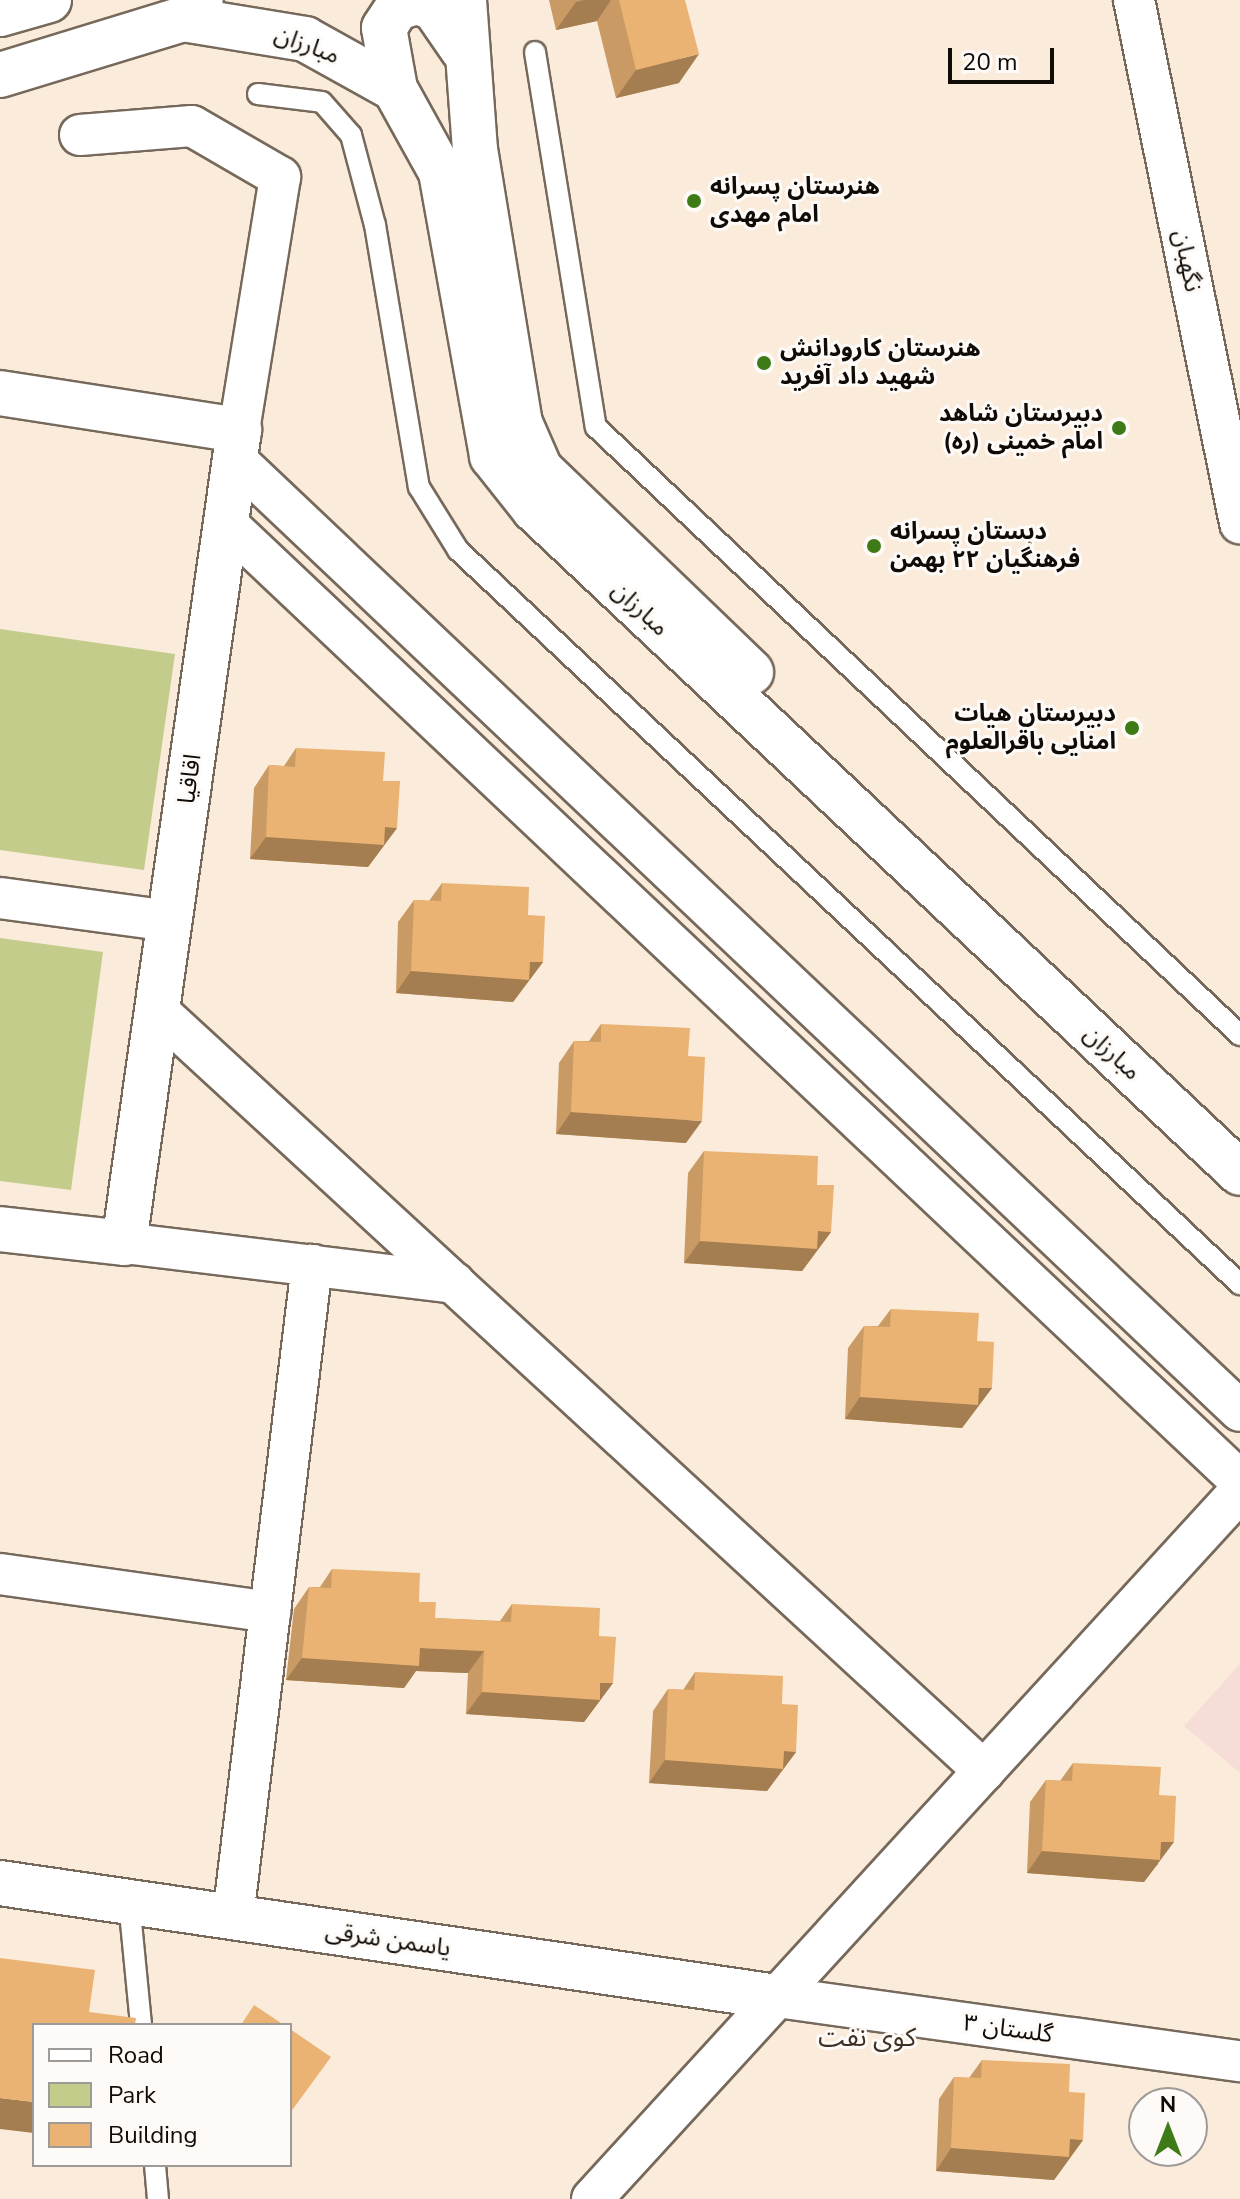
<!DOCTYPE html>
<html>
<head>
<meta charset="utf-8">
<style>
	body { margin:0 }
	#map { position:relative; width:1240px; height:2199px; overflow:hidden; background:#faebdb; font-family:"Nunito Sans","Noto Sans Arabic",sans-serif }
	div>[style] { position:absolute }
	.medical>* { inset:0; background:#f7ddd8 }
	.green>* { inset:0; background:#c4cc8c }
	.roads { filter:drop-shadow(2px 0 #76695b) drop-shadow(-2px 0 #76695b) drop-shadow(0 2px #76695b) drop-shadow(0 -2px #76695b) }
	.lane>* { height:20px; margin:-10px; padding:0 10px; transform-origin:10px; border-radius:10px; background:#fff }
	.street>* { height:40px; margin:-20px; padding:0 20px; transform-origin:20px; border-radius:20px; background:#fff }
	.secondary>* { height:44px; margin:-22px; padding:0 22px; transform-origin:22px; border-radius:22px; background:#fff }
	.primary>* { height:44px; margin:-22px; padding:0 22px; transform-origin:22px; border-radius:22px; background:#fff }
	.wall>* { inset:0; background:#c99a63 }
	.shaded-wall>* { inset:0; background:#a47d50 }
	.building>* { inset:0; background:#eab373 }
	.dots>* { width:22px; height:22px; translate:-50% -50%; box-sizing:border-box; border:4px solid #fdfaf7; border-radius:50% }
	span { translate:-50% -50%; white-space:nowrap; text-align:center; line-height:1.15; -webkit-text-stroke:6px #fdfaf7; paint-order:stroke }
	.street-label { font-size:24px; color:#100b06 }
	.poi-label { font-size:24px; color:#100b06; font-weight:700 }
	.left { translate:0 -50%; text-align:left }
	.right { translate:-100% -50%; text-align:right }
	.neighbourhood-label { font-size:26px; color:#3c3124 }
	.legend { position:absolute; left:32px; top:2023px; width:260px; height:144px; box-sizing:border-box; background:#fdfaf7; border:2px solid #9e9a97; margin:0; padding:10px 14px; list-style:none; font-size:24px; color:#100b06 }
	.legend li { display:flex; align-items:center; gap:16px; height:40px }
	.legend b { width:40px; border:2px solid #9e9a97 }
	.north { position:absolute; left:1128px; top:2087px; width:80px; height:80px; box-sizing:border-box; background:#fdfaf7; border:2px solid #9e9a97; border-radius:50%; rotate:0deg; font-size:22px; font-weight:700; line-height:32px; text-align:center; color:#100b06 }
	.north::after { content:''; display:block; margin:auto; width:28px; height:36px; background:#3e7b17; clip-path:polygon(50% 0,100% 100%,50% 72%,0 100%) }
	.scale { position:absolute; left:948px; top:48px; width:106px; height:36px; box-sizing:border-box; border:4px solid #100b06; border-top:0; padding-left:10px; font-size:24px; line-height:28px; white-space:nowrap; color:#100b06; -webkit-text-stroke:6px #fdfaf7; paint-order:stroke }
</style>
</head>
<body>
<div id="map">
	<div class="medical">
		<i style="clip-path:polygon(1240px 1664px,1240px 1773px,1184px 1726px)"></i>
	</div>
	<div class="green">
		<i style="clip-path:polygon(0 629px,175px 654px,144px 870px,0 850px)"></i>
		<i style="clip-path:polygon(0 938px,103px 952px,71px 1190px,0 1181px)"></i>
	</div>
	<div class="roads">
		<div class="lane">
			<i style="left:535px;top:52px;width:380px;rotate:80.8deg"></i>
			<i style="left:596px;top:427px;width:886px;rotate:43.35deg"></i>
			<i style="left:258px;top:94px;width:64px;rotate:7.1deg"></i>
			<i style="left:322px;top:102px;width:44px;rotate:48.7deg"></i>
			<i style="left:351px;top:135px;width:93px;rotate:75.1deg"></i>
			<i style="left:375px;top:225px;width:266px;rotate:80.5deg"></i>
			<i style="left:419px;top:487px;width:74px;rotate:58.2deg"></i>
			<i style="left:458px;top:550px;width:1073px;rotate:43.19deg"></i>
			<i style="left:129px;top:1902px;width:124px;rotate:84.4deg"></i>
			<i style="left:155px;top:2165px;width:34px;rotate:85deg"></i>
		</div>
		<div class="street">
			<i style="left:1134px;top:0;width:534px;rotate:78.54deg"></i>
			<i style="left:80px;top:135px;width:112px;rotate:-4.6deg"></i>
			<i style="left:192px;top:126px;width:102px;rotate:30.1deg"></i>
			<i style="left:280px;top:177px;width:256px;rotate:99.2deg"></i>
			<i style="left:235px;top:459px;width:1384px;rotate:43.45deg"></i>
			<i style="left:226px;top:523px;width:1395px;rotate:43.37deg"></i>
			<i style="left:0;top:898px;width:172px;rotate:7.7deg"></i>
			<i style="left:157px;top:1010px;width:1124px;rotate:42.62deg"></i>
			<i style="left:124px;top:1243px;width:333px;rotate:6.9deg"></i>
			<i style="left:0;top:1574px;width:273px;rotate:8deg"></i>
			<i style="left:233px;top:1917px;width:657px;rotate:-83.09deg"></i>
			<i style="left:777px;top:1997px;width:467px;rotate:7.9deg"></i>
			<i style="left:592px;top:2199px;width:960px;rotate:-47.53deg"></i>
		</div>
		<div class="secondary">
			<i style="left:464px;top:0;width:149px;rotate:85.8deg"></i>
			<i style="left:475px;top:149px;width:278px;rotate:80.7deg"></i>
			<i style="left:520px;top:423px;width:50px;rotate:66.5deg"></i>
			<i style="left:540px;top:469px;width:293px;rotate:43.9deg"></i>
			<i style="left:183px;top:19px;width:124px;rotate:9.3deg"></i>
			<i style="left:305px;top:39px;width:103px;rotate:29.1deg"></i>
			<i style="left:395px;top:89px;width:95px;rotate:61deg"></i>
			<i style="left:441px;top:172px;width:289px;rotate:79.8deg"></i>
			<i style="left:492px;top:456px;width:68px;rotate:51.6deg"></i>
			<i style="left:534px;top:509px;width:969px;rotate:43.24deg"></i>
			<i style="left:0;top:75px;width:191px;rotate:-17deg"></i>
			<i style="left:183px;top:19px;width:26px;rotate:-47deg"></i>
			<i style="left:395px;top:89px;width:62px;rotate:-100.2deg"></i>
			<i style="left:384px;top:28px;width:24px;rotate:-57deg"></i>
			<i style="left:397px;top:8px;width:21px;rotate:-17deg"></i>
			<i style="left:417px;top:2px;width:18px;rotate:19deg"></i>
			<i style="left:434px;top:8px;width:51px;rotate:55.4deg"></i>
			<i style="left:0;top:393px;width:242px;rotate:8.8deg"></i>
			<i style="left:239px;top:430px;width:821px;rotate:98.05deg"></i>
			<i style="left:124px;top:1243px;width:125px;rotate:-173.6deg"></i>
			<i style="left:0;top:1883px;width:785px;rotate:8.35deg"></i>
		</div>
		<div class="primary">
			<i style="left:0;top:14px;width:51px;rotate:-15.9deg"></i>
		</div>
	</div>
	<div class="wall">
		<i style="clip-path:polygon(549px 0,685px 0,679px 83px,616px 98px,597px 21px,556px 30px)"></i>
		<i style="clip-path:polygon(296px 748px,383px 781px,397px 828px,368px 867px,250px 859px,254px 788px,269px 765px,284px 766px)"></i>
		<i style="clip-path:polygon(442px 883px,528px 915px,543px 962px,513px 1002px,396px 993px,398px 922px,414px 900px,429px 901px)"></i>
		<i style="clip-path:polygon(601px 1024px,688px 1056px,686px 1143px,556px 1134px,559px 1063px,574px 1041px,589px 1041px)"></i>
		<i style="clip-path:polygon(704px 1151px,817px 1185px,831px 1232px,802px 1271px,684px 1263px,688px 1173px)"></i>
		<i style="clip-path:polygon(891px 1309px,977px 1341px,992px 1388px,962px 1428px,845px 1419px,848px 1348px,864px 1326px,878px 1326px)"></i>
		<i style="clip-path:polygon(332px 1569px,419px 1602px,435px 1618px,500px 1621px,512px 1604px,599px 1636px,613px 1683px,584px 1722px,466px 1714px,468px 1673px,416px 1671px,404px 1688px,286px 1680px,294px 1609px,309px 1587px,320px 1587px)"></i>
		<i style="clip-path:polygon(695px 1672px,782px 1704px,796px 1752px,767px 1791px,649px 1783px,653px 1711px,668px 1689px,683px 1690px)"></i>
		<i style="clip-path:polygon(1073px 1763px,1159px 1795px,1158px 1865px,1157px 1865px,1144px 1882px,1027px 1873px,1030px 1802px,1046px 1780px,1060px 1781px)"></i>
		<i style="clip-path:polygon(982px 2060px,1069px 2092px,1083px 2140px,1054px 2180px,936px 2171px,939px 2099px,954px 2077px,969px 2078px)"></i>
	</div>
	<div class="shaded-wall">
		<i style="clip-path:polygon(584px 0,611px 0,597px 21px,556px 30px,576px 2px)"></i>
		<i style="clip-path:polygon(699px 54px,679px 83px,616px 98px,636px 70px)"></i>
		<i style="clip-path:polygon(385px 827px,397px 828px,368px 867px,250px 859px,266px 837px)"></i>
		<i style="clip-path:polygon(530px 962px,543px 962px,513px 1002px,396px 993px,411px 971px)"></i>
		<i style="clip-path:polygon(571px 1112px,702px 1121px,686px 1143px,556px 1134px)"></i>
		<i style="clip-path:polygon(818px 1231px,831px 1232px,802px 1271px,684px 1263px,700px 1241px)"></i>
		<i style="clip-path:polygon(979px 1388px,992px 1388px,962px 1428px,845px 1419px,860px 1397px)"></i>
		<i style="clip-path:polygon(420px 1648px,484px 1651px,468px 1673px,416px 1671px,404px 1688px,286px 1680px,302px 1658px)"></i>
		<i style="clip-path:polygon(600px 1683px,613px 1683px,584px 1722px,466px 1714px,482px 1692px)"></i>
		<i style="clip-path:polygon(784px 1751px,796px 1752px,767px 1791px,649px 1783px,665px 1760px)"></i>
		<i style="clip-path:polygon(1161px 1842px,1174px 1842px,1144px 1882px,1027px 1873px,1042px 1851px)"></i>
		<i style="clip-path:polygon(0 2098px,34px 2102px,34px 2133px,0 2129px)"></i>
		<i style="clip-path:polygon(1070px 2139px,1083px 2140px,1054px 2180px,936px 2171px,951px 2148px)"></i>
	</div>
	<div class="building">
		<i style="clip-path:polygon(619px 0,685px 0,699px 54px,636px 70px)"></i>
		<i style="clip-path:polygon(296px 748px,385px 752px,383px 781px,400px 781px,397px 828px,385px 827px,384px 845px,266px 837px,269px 765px,295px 767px)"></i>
		<i style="clip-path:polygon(442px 883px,529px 887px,528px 915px,545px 916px,543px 962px,530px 962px,529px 980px,411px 971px,414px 900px,441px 901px)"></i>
		<i style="clip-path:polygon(601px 1024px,690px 1028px,688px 1056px,705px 1057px,702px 1121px,571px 1112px,574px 1041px,601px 1042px)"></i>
		<i style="clip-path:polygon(704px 1151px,818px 1156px,817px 1185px,834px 1185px,831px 1232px,818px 1231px,817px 1249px,700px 1241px)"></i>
		<i style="clip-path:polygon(891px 1309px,979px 1313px,977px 1341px,994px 1342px,992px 1388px,979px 1388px,978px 1405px,860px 1397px,864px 1326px,890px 1327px)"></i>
		<i style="clip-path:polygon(332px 1569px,420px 1573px,419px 1602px,436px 1602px,435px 1618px,511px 1622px,512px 1604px,600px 1608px,599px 1636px,616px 1637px,613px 1683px,600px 1683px,600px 1700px,482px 1692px,484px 1651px,420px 1648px,419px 1666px,302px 1658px,309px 1587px,331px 1588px)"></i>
		<i style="clip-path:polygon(695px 1672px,783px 1676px,782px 1704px,798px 1705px,796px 1752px,784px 1751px,783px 1769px,665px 1760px,668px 1689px,694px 1690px)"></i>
		<i style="clip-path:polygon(1073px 1763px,1161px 1767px,1159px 1795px,1176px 1796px,1174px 1842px,1161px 1842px,1160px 1860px,1042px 1851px,1046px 1780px,1072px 1781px)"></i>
		<i style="clip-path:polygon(0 1958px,95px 1970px,89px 2012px,136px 2018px,135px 2025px,34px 2025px,34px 2102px,0 2098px)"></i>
		<i style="clip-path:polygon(254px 2005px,284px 2025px,241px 2025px)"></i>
		<i style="clip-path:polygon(290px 2029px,331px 2057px,290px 2113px)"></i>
		<i style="clip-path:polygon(982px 2060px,1070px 2064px,1069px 2092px,1085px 2093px,1083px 2140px,1070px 2139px,1069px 2157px,951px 2148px,954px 2077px,981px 2078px)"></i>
	</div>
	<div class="dots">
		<i style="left:694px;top:201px;background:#3e7b17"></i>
		<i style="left:764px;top:363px;background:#3e7b17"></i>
		<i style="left:1119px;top:428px;background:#3e7b17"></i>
		<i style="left:874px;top:546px;background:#3e7b17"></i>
		<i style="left:1132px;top:728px;background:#3e7b17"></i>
	</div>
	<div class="street-label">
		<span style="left:307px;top:45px;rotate:21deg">مبارزان</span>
		<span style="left:1187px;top:261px;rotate:79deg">نگهبان</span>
		<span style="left:640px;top:609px;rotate:43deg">مبارزان</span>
		<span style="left:190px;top:779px;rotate:-82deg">اقاقیا</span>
		<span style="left:1112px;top:1053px;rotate:43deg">مبارزان</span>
		<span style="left:388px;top:1940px;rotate:8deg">یاسمن شرقی</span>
		<span style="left:1008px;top:2029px;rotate:8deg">گلستان ۳</span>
	</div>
	<div class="poi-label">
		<span class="left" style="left:710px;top:201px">هنرستان پسرانه<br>امام مهدی</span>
		<span class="left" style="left:780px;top:363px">هنرستان کارودانش<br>شهید داد آفرید</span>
		<span class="right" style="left:1103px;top:428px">دبیرستان شاهد<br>امام خمینی (ره)</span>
		<span class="left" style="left:890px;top:546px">دبستان پسرانه<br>فرهنگیان ۲۲ بهمن</span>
		<span class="right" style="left:1116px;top:728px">دبیرستان هیات<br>امنایی باقرالعلوم</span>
	</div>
	<div class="neighbourhood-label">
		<span style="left:867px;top:2038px">کوی نفت</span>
	</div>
	<ul class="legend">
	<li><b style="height:10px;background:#fff"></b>Road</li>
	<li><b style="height:22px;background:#c4cc8c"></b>Park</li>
	<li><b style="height:22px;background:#eab373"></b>Building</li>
	</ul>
	<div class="north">N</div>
	<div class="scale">20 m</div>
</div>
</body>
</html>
